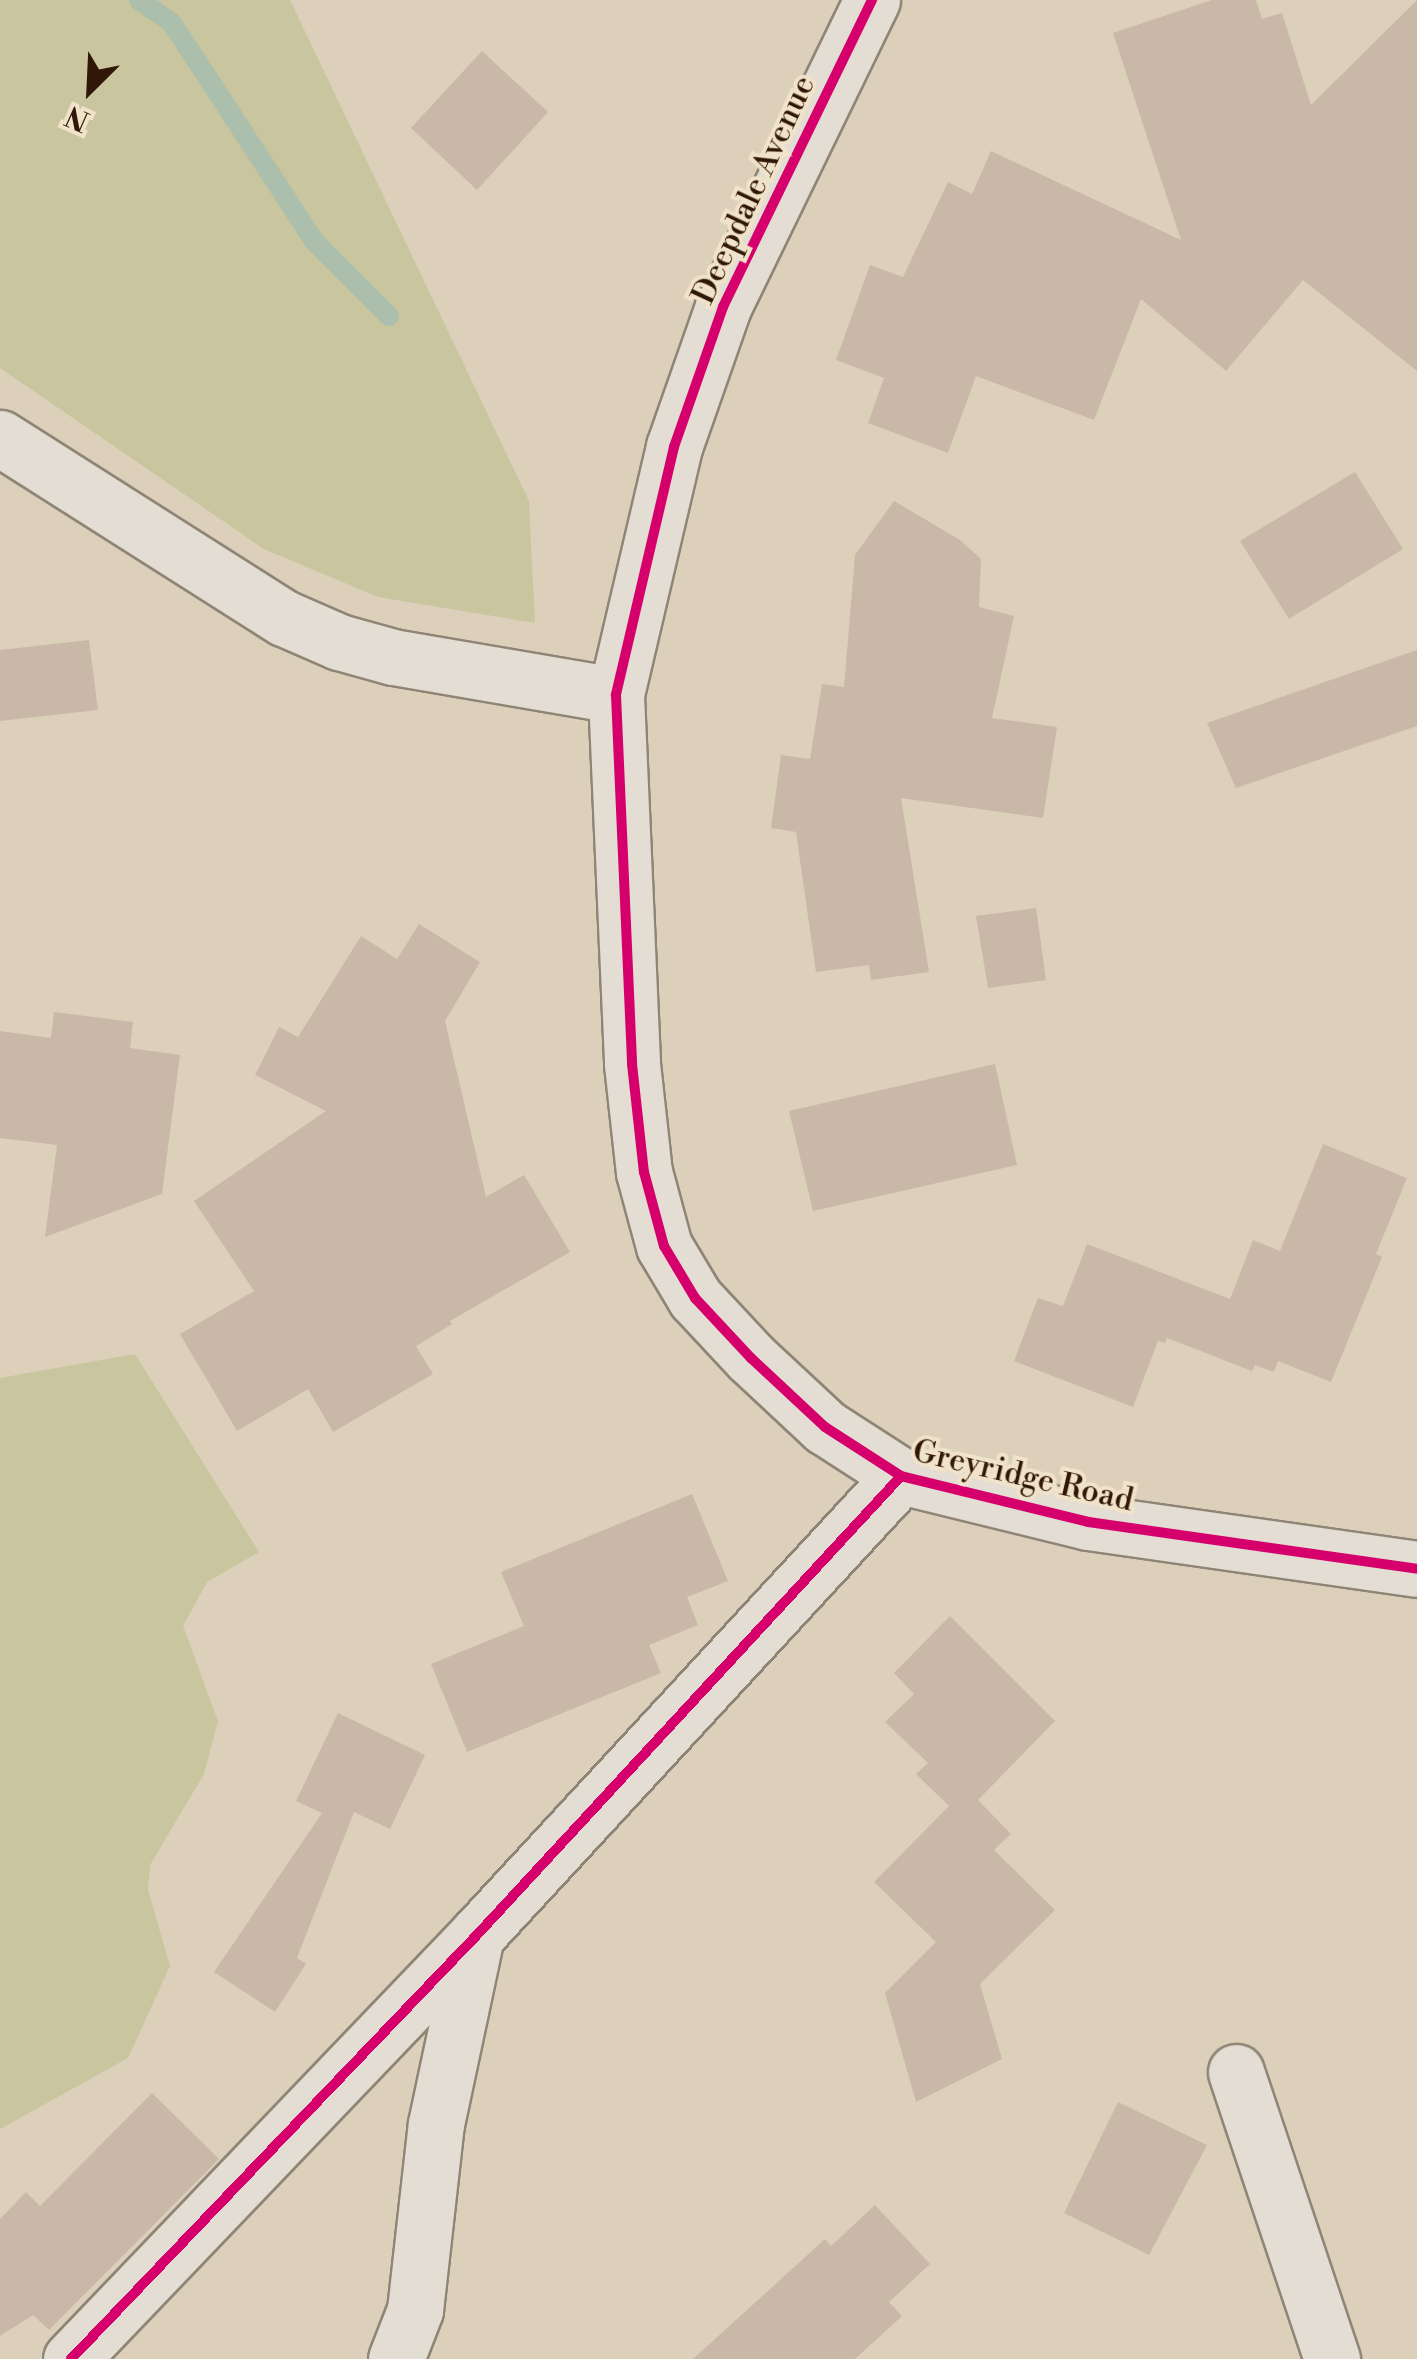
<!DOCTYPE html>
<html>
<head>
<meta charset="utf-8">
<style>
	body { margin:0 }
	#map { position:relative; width:1417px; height:2359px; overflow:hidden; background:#dcd0ba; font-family:"Libre Bodoni",serif }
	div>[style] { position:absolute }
	.green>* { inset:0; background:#c9c59e }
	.stream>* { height:20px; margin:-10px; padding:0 10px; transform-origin:10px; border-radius:10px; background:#acbfac }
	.building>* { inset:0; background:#c9b8a8 }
	.roads { filter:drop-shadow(2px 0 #8f8576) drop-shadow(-2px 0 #8f8576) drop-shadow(0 2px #8f8576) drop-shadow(0 -2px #8f8576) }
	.minor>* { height:55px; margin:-27.5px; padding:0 27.5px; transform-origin:27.5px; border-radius:27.5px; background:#e3ddd3 }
	.cycleway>* { height:10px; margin:-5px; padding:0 5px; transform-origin:5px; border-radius:5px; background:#d6006c }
	span { translate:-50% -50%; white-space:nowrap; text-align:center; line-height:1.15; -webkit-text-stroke:8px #f1e3ca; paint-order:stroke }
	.street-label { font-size:32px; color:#311707 }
	.north { position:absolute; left:40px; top:40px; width:100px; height:100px; -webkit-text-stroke:8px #f1e3ca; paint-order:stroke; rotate:204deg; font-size:28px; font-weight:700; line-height:40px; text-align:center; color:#311707 }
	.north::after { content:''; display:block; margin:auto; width:35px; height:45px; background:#311707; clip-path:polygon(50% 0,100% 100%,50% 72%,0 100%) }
</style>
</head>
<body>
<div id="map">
	<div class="green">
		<i style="clip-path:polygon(0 0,290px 0,529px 501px,535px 623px,378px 597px,264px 549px,0 368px)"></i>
		<i style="clip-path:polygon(135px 1354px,259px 1552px,207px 1582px,183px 1626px,218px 1721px,204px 1774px,150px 1865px,148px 1890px,170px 1966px,128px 2058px,0 2129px,0 1378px)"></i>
	</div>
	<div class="stream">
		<i style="left:139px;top:0;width:40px;rotate:34.9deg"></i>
		<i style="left:172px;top:23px;width:260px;rotate:56.9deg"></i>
		<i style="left:314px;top:241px;width:106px;rotate:45deg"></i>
	</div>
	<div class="building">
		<i style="clip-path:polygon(1212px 0,1256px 0,1262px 19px,1282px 13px,1311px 105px,1417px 0,1417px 371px,1303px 280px,1226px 371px,1141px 299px,1094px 420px,976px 376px,948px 453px,868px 423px,884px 378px,836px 360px,870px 265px,903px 277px,948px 182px,972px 194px,991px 151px,1181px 240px,1113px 33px)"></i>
		<i style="clip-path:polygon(482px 51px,548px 112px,477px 190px,411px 128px)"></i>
		<i style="clip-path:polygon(1355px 472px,1403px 549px,1289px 619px,1240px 541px)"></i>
		<i style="clip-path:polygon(894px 501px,960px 540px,981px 559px,979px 607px,1014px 616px,992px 718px,1057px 727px,1043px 818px,901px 798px,929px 972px,871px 980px,869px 965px,816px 972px,796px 832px,771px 828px,781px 755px,810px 759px,822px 684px,844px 687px,855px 555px)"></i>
		<i style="clip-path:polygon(89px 640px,98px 710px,0 721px,0 650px)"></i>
		<i style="clip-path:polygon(1417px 650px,1417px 726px,1236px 788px,1207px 723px)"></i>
		<i style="clip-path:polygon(1036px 908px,1046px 980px,988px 988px,976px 916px)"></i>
		<i style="clip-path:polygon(419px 924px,480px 962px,445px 1021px,486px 1197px,524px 1175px,570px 1252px,450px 1321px,452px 1324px,416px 1346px,433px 1374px,333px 1432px,308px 1389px,237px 1431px,180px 1334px,254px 1291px,194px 1201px,326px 1111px,255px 1075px,279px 1027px,298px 1037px,361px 936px,397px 959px)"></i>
		<i style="clip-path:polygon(54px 1012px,133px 1022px,130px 1048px,180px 1055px,162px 1194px,45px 1237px,57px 1145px,0 1138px,0 1031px,51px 1038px)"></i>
		<i style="clip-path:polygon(995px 1064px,1017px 1165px,813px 1211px,789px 1111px)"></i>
		<i style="clip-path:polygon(1323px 1144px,1407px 1178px,1376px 1254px,1382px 1257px,1331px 1382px,1278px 1361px,1274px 1372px,1255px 1365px,1252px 1371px,1167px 1338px,1165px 1343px,1158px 1341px,1133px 1407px,1014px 1361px,1038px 1298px,1063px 1306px,1087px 1244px,1230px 1299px,1253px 1240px,1280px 1251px)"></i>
		<i style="clip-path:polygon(692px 1494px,728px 1581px,687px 1597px,698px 1625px,649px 1645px,661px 1673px,467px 1752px,431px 1664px,524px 1626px,501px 1572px)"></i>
		<i style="clip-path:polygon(950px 1616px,1055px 1721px,978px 1800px,1011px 1834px,994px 1850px,1055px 1910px,980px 1984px,1002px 2059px,916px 2102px,885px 1993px,936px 1942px,874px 1882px,949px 1806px,916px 1774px,928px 1763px,885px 1722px,914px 1694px,894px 1673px)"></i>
		<i style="clip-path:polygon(338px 1713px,425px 1755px,390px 1829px,354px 1812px,297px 1958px,306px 1964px,275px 2012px,214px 1972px,322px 1813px,296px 1801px)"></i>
		<i style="clip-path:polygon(152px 2093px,219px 2159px,49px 2330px,33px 2315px,0 2336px,0 2219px,26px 2192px,40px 2206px)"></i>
		<i style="clip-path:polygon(1118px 2102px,1207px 2145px,1149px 2255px,1064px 2213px)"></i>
		<i style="clip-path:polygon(875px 2205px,930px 2264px,889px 2302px,902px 2316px,855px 2359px,693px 2359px,825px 2239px,831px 2246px)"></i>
	</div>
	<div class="roads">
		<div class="minor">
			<i style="left:872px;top:0;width:341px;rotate:115.9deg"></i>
			<i style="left:723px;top:307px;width:148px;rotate:109.3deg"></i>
			<i style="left:674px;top:447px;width:255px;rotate:103.2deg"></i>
			<i style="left:616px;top:695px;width:369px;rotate:87.5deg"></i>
			<i style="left:632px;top:1064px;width:109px;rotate:83.7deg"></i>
			<i style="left:644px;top:1172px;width:77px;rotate:74.9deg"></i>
			<i style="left:664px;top:1246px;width:61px;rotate:59.2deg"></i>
			<i style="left:695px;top:1298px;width:82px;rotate:47deg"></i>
			<i style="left:751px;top:1358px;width:101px;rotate:43deg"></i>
			<i style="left:825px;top:1427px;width:90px;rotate:32.8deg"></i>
			<i style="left:901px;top:1476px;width:193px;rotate:13.8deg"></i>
			<i style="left:1088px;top:1522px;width:332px;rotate:8.1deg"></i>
			<i style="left:0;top:438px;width:336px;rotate:32.4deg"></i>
			<i style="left:284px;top:618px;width:60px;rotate:23.6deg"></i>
			<i style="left:339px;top:642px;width:56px;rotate:15.5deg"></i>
			<i style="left:393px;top:657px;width:226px;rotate:9.7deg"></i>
			<i style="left:1236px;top:2072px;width:303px;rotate:71.5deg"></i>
			<i style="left:71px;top:2359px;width:586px;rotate:-46.25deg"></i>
			<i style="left:476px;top:1936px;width:626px;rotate:-47.26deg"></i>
			<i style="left:396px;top:2359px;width:53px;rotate:-68.8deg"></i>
			<i style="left:415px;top:2310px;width:187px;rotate:-83.6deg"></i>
			<i style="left:436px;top:2124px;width:192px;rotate:-78deg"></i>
		</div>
	</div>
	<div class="cycleway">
		<i style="left:872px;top:0;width:341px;rotate:115.9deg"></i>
		<i style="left:723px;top:307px;width:148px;rotate:109.3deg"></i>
		<i style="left:674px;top:447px;width:255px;rotate:103.2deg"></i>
		<i style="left:616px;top:695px;width:369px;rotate:87.5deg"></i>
		<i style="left:632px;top:1064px;width:109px;rotate:83.7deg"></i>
		<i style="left:644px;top:1172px;width:77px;rotate:74.9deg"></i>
		<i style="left:664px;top:1246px;width:61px;rotate:59.2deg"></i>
		<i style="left:695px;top:1298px;width:82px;rotate:47deg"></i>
		<i style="left:751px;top:1358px;width:101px;rotate:43deg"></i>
		<i style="left:825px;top:1427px;width:90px;rotate:32.8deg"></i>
		<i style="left:901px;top:1476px;width:193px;rotate:13.8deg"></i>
		<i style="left:1088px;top:1522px;width:332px;rotate:8.1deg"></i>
		<i style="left:71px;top:2359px;width:586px;rotate:-46.25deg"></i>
		<i style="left:476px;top:1936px;width:626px;rotate:-47.26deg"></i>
	</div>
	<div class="street-label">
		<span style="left:754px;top:190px;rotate:-65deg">Deepdale Avenue</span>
		<span style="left:1023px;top:1476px;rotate:13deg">Greyridge Road</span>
	</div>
	<div class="north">N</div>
</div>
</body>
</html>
